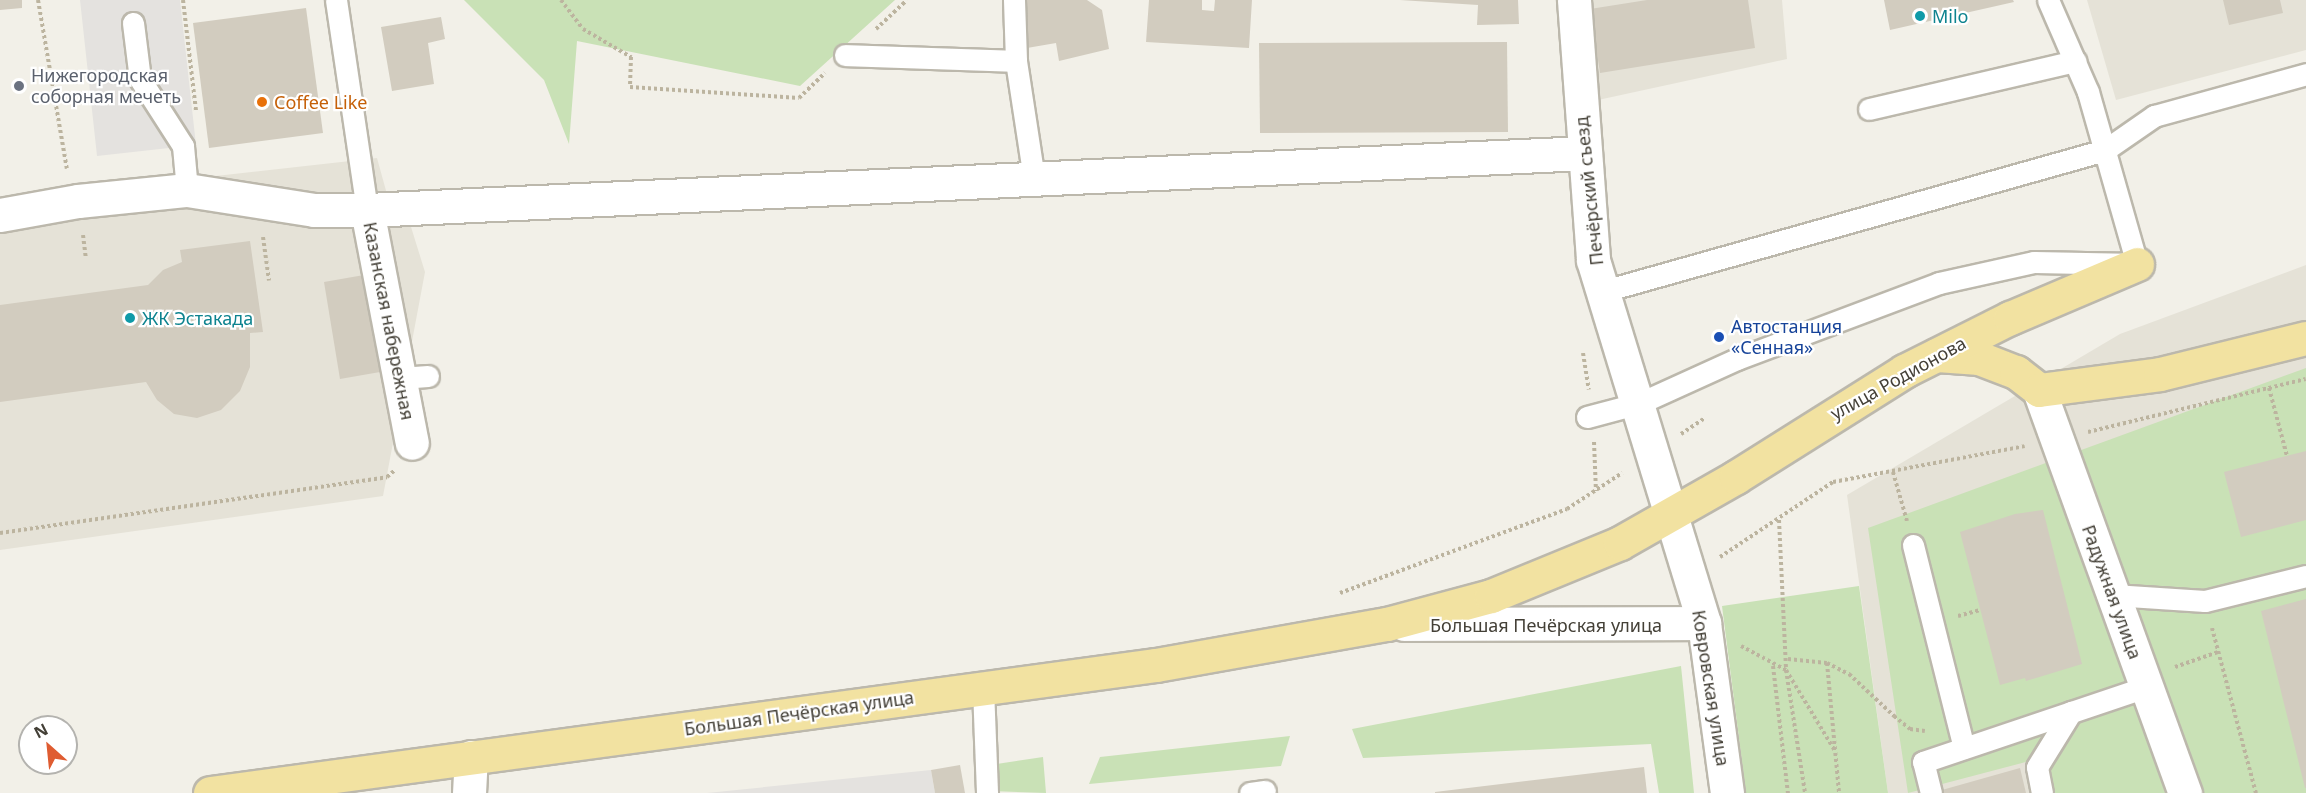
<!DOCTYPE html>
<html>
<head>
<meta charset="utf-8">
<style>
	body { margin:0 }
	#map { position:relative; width:2306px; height:793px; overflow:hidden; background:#f2f0e8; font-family:"Noto Sans",sans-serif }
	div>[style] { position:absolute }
	.residential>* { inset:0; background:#e5e2d7 }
	.green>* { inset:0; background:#c9e1b6 }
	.parking>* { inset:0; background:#e4e2df }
	.building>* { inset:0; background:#d2ccbf }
	.path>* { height:4px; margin-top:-2px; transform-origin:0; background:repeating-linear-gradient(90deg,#bcb49f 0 3px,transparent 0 6px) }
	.roads { filter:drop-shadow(2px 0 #bcb8ac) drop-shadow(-2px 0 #bcb8ac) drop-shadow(0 2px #bcb8ac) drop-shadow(0 -2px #bcb8ac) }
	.lane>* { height:21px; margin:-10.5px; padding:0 10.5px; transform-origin:10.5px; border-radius:10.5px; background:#fff }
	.street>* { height:33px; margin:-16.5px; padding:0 16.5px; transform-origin:16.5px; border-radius:16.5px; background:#fff }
	.primary>* { height:33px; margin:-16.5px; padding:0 16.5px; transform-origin:16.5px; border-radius:16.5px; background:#f2e2a1 }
	.dots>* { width:16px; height:16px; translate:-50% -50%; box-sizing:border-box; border:3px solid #fff; border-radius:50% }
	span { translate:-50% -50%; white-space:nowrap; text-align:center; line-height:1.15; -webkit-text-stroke:4.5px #fff; paint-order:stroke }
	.culture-label { font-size:18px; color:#0d838f }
	.left { translate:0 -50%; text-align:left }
	.worship-label { font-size:18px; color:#5b616d }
	.food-label { font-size:18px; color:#c56008 }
	.street-label { font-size:18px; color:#444037 }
	.transit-label { font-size:18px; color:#164399 }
	.north { position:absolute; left:18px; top:715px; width:60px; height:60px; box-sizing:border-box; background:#fff; border:2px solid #b4b3af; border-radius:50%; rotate:333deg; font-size:16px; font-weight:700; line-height:24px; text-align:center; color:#444037 }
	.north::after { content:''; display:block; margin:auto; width:21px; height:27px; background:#df5c31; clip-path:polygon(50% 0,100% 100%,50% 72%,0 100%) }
</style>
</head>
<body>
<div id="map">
	<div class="residential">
		<i style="clip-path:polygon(1583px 0,1782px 0,1787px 59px,1598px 100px,1592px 86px)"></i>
		<i style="clip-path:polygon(2087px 0,2306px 0,2306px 50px,2116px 100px)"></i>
		<i style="clip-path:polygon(377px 158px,393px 216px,407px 214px,425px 272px,383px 496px,0 550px,0 200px)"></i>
		<i style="clip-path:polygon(2306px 265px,2306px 793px,1888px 793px,1847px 495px,2120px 334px)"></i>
	</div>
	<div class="green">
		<i style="clip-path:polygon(464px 0,895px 0,800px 86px,577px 41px,569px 144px,544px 80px)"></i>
		<i style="clip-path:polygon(2306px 368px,2306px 793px,2049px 793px,2041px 758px,1908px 793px,1868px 528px)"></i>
		<i style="clip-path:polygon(1859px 586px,1888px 793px,1746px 793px,1722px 606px)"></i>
		<i style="clip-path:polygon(1681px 666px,1694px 793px,1659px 793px,1651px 744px,1363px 758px,1352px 729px)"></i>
		<i style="clip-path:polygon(1290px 736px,1281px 766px,1089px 784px,1100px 757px)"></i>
		<i style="clip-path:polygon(1043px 757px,1046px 793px,990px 791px,990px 765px)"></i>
	</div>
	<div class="parking">
		<i style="clip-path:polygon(80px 0,180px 0,196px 145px,97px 156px)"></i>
		<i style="clip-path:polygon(931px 770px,935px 793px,707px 793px)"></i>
	</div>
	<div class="building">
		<i style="clip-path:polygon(0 0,22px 0,22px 8px,0 10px)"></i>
		<i style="clip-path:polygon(1023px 0,1087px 0,1102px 10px,1109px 49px,1059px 61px,1056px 43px,1027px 48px)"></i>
		<i style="clip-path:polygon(1149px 0,1202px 0,1202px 10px,1214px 11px,1215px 0,1252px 0,1249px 48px,1146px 42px)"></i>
		<i style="clip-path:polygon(1400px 0,1518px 0,1519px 24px,1477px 25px,1478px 5px)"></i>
		<i style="clip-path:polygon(1647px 0,1748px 0,1755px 48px,1600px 73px,1590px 9px)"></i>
		<i style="clip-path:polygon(1884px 0,2013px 0,2014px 2px,1890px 30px)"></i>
		<i style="clip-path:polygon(2223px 0,2280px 0,2283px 13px,2229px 25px)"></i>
		<i style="clip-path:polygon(306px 8px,323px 133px,209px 148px,193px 23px)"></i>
		<i style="clip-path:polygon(441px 17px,445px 39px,428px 43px,434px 84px,392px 91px,381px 27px)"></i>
		<i style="clip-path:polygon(1507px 42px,1508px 132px,1260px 133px,1259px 43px)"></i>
		<i style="clip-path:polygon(250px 241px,263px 332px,250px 333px,250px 367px,240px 391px,221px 410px,197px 418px,174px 414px,157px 400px,146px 382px,0 402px,0 305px,148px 285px,163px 270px,182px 262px,180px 250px)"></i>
		<i style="clip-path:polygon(364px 275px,380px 372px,340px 379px,324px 282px)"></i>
		<i style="clip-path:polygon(2306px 451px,2306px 520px,2241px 537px,2224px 472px)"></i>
		<i style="clip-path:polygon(2043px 510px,2082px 664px,2026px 681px,2025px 678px,2000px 685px,1960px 532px,2015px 514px)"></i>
		<i style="clip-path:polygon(2306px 599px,2306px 788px,2305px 788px,2261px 611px)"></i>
		<i style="clip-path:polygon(960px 765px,965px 793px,935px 793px,931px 770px)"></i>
		<i style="clip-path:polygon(1644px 767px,1647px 793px,1435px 793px,1435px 792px)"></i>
		<i style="clip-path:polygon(2020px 768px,2026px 793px,1943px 793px,1942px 790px)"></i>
	</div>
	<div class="path">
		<i style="left:38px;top:0;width:171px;rotate:80.3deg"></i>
		<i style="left:183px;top:0;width:112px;rotate:83.3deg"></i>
		<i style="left:561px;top:0;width:36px;rotate:53deg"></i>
		<i style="left:583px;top:29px;width:56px;rotate:30.3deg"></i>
		<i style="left:631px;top:57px;width:30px;rotate:92deg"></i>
		<i style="left:630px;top:87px;width:169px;rotate:3.7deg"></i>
		<i style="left:799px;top:98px;width:36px;rotate:-44deg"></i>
		<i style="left:876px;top:29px;width:42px;rotate:-43.1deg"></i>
		<i style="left:83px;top:235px;width:23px;rotate:83deg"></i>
		<i style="left:263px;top:237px;width:44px;rotate:82.2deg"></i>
		<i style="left:1583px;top:353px;width:37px;rotate:81deg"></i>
		<i style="left:2269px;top:388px;width:70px;rotate:75.2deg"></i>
		<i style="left:2088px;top:432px;width:224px;rotate:-13.7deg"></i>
		<i style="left:1681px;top:434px;width:29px;rotate:-34deg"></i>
		<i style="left:1594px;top:442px;width:49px;rotate:87.7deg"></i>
		<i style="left:1893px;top:472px;width:51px;rotate:74.1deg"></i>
		<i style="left:1779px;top:520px;width:150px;rotate:87.3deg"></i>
		<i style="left:1786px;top:670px;width:124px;rotate:81.2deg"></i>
		<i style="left:0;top:533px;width:391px;rotate:-8.2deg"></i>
		<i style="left:387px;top:477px;width:11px;rotate:-41deg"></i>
		<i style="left:1720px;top:557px;width:136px;rotate:-33.6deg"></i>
		<i style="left:1833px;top:482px;width:195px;rotate:-10.6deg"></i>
		<i style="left:1340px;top:593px;width:242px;rotate:-20.3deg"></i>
		<i style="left:1567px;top:509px;width:66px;rotate:-33.2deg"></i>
		<i style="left:1958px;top:616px;width:23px;rotate:-15deg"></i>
		<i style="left:2212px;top:628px;width:171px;rotate:75.1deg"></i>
		<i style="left:1741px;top:646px;width:51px;rotate:28.1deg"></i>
		<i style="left:1786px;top:670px;width:95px;rotate:58.8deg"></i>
		<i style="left:1788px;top:659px;width:39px;rotate:6deg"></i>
		<i style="left:1827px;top:663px;width:25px;rotate:27deg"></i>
		<i style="left:1849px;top:674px;width:62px;rotate:43deg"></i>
		<i style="left:1894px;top:716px;width:21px;rotate:39deg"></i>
		<i style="left:1910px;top:729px;width:15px;rotate:8deg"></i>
		<i style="left:1827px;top:663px;width:131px;rotate:84.7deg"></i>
		<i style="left:1773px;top:666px;width:128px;rotate:83.3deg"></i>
		<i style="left:2175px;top:667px;width:46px;rotate:-19.2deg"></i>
	</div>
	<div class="roads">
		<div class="lane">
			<i style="left:336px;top:0;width:212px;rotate:81.6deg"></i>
			<i style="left:1014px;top:0;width:61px;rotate:88.1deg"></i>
			<i style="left:1016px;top:61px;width:119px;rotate:81.3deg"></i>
			<i style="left:133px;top:23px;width:56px;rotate:82.9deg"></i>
			<i style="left:140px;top:79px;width:80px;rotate:57.3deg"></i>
			<i style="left:183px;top:146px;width:44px;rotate:84.8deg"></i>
			<i style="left:845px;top:55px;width:171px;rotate:2deg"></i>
			<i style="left:1869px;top:109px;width:212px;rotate:-13.1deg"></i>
			<i style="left:1604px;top:291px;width:520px;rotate:-15.72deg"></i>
			<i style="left:2105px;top:150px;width:60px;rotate:-34.8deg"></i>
			<i style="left:2154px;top:116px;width:158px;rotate:-15.4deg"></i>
			<i style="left:400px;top:378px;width:28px;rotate:-4deg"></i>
			<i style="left:1587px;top:417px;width:55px;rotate:-14.8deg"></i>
			<i style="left:1640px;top:403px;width:107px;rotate:-24.4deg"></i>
			<i style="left:1737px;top:359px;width:216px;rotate:-20.6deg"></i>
			<i style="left:1939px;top:283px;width:97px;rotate:-12.5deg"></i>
			<i style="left:2034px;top:262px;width:103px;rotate:1.1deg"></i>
			<i style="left:2137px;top:264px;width:179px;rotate:-105.9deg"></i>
			<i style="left:2088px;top:92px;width:100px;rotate:-113.5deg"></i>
			<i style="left:1913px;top:545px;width:209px;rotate:75.9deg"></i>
			<i style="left:2113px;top:595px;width:92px;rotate:3.7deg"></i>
			<i style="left:2205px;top:601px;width:104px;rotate:-13.9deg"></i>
			<i style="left:983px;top:688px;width:105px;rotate:87.8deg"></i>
			<i style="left:1250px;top:793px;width:15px;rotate:-8deg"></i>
			<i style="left:1931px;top:793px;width:32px;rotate:-104deg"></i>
			<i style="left:1923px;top:762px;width:235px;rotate:-18.6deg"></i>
			<i style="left:2042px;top:793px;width:26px;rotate:-101deg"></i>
			<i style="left:2037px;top:767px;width:65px;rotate:-58.3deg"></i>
		</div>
		<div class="street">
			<i style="left:1574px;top:0;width:261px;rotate:85.8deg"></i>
			<i style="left:1593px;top:260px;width:380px;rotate:73deg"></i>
			<i style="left:1704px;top:623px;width:172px;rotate:82.3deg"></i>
			<i style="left:367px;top:210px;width:1219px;rotate:-2.68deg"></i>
			<i style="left:0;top:215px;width:79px;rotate:-10.2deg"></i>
			<i style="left:78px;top:201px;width:110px;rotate:-5.8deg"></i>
			<i style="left:187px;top:190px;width:129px;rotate:8.9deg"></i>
			<i style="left:314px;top:210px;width:53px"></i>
			<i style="left:367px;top:210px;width:237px;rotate:79.1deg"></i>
			<i style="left:2039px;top:390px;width:429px;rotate:70.1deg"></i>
			<i style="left:1404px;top:624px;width:300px;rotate:-0.2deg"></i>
			<i style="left:469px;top:793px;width:36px;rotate:-87deg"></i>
		</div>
		<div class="primary">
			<i style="left:1937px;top:355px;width:42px;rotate:4.1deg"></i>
			<i style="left:1979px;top:358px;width:40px;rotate:21deg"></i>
			<i style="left:2016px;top:372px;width:29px;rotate:38deg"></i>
			<i style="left:2039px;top:390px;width:122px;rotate:-7.5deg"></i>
			<i style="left:2160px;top:374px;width:150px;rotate:-13.9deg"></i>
			<i style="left:210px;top:793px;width:955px;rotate:-7.71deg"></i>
			<i style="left:1156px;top:665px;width:235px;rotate:-10.1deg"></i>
			<i style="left:1387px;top:624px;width:108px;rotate:-15.1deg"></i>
			<i style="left:1491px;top:596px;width:139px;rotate:-22.3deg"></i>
			<i style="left:1620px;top:543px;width:133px;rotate:-29.6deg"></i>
			<i style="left:1736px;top:477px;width:199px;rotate:-32.2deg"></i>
			<i style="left:1904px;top:371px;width:119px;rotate:-26.6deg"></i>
			<i style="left:2010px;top:318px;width:138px;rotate:-23deg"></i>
		</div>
	</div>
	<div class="dots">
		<i style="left:1920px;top:16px;background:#0f9aa8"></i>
		<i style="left:19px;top:86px;background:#6b7280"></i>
		<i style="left:262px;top:102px;background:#e8710a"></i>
		<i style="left:130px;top:318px;background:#0f9aa8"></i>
		<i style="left:1719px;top:337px;background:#1a4fb4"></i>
	</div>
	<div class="culture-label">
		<span class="left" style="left:1932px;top:16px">Milo</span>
		<span class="left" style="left:142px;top:318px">ЖК Эстакада</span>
	</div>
	<div class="worship-label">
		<span class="left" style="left:31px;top:86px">Нижегородская<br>соборная мечеть</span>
	</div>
	<div class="food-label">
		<span class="left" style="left:274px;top:102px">Coffee Like</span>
	</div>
	<div class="street-label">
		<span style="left:1589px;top:191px;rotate:-96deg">Печёрский съезд</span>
		<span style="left:389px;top:321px;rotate:79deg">Казанская набережная</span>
		<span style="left:1898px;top:378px;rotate:-29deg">улица Родионова</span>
		<span style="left:2112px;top:592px;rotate:70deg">Радужная улица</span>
		<span style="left:1546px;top:625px">Большая Печёрская улица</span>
		<span style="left:1711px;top:688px;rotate:81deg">Ковровская улица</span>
		<span style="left:799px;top:713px;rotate:-8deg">Большая Печёрская улица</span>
	</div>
	<div class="transit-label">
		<span class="left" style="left:1731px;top:337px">Автостанция<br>«Сенная»</span>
	</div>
	<div class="north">N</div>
</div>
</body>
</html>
